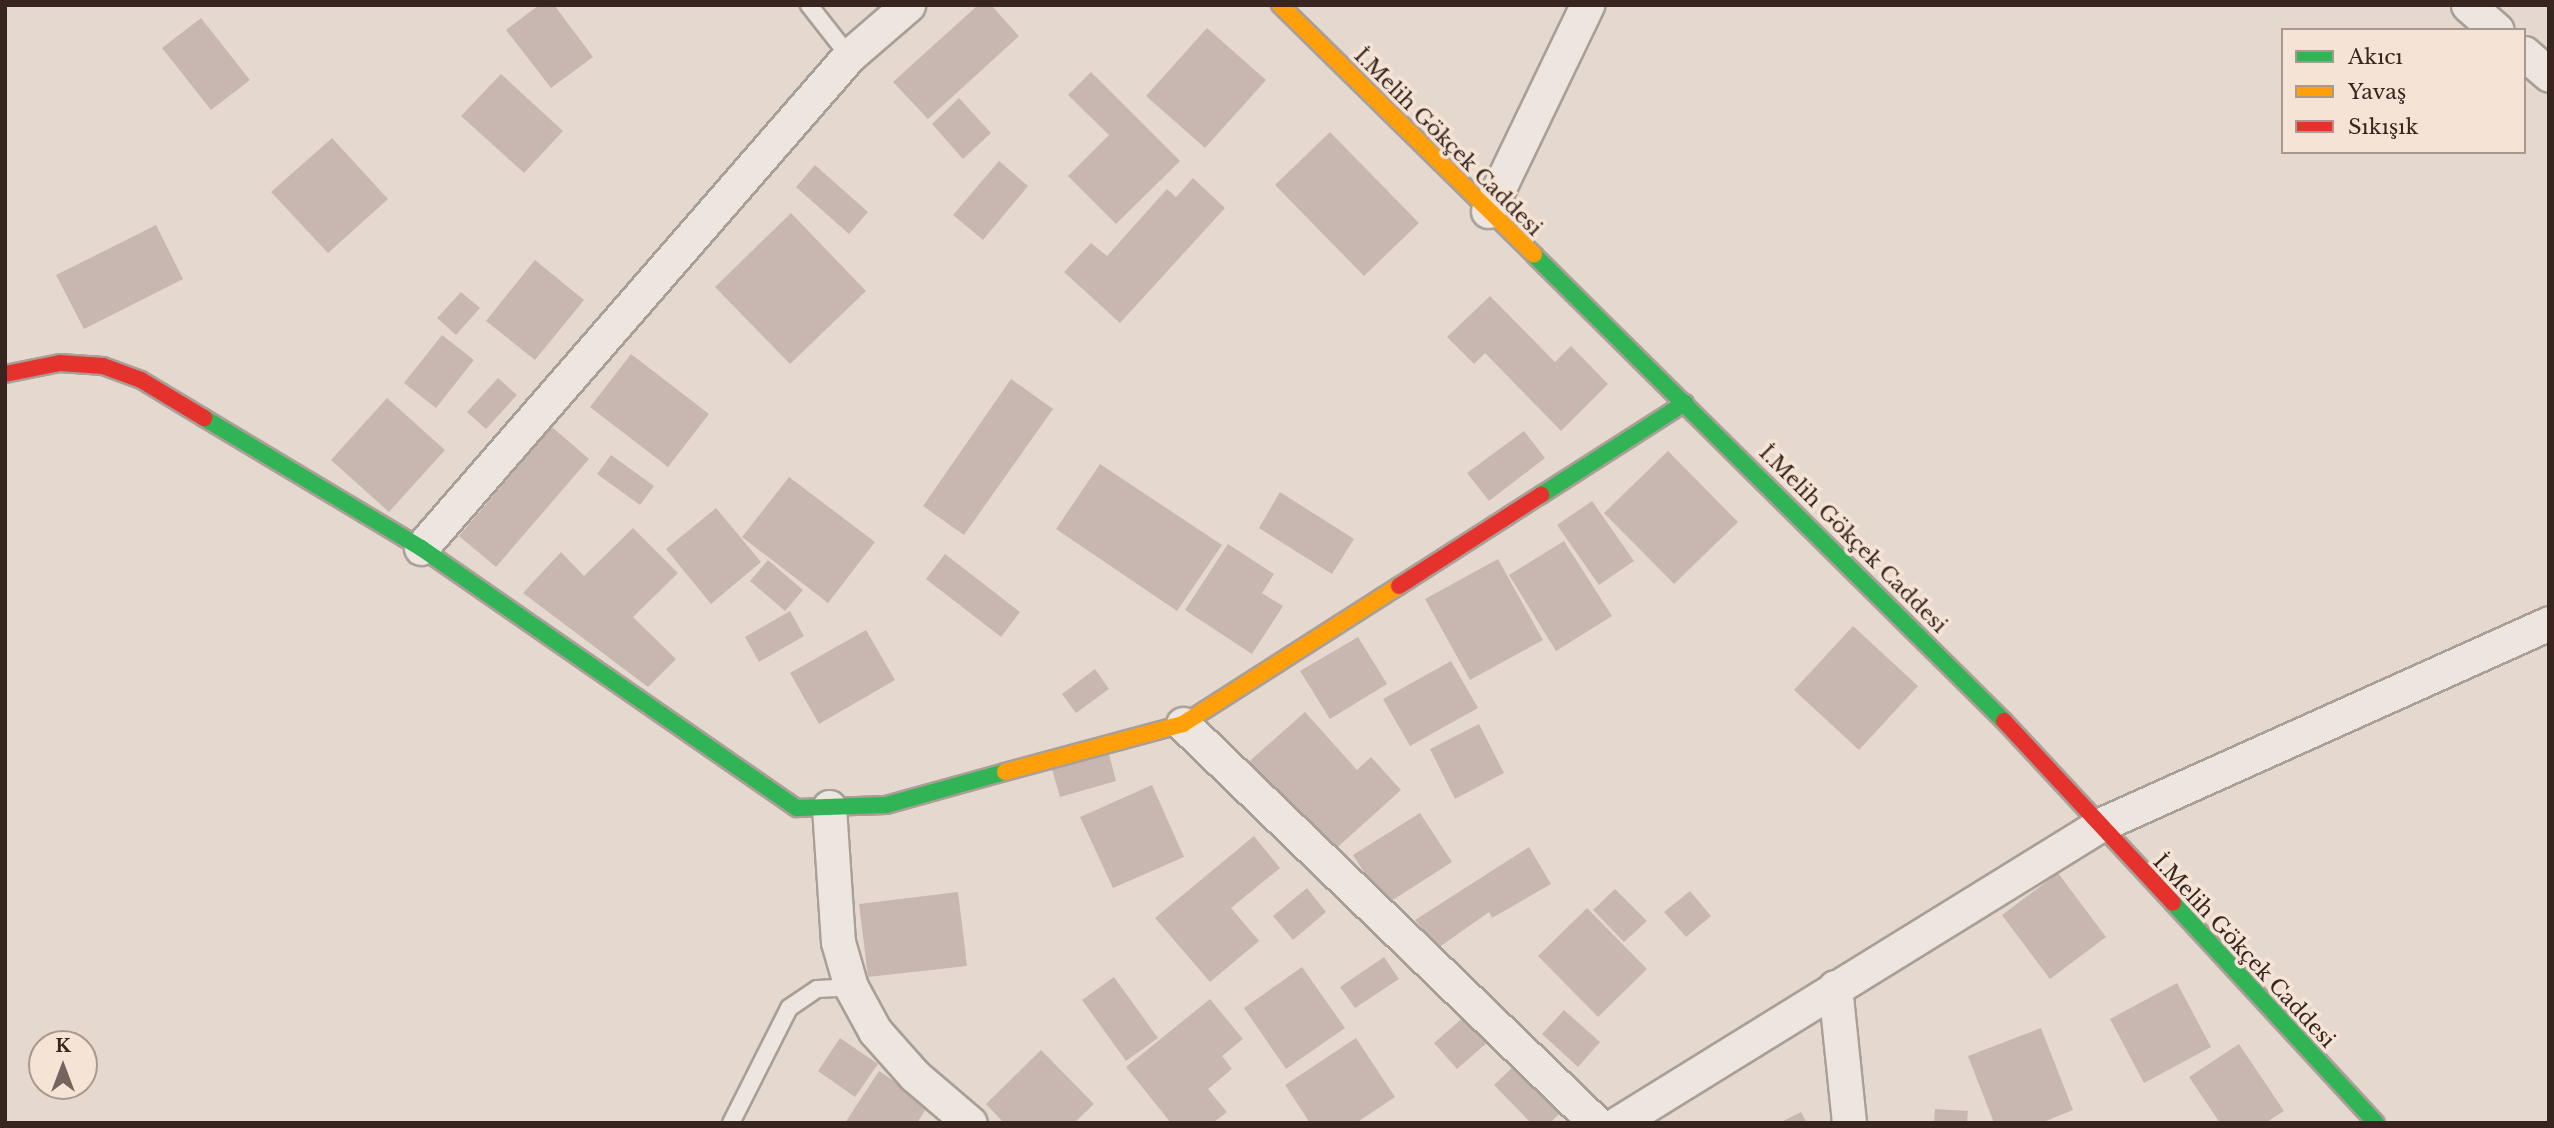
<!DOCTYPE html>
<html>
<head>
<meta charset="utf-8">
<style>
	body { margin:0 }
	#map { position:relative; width:2554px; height:1128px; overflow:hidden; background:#e5d9cf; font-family:"Libre Baskerville",serif }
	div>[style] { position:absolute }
	.building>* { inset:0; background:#c8b7b0 }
	.roads { filter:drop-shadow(2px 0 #aa9f97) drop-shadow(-2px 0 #aa9f97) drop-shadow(0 2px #aa9f97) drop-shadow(0 -2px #aa9f97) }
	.lane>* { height:16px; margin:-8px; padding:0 8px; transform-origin:8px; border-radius:8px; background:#ede6e0 }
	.street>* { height:33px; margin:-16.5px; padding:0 16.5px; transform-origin:16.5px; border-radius:16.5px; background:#ede6e0 }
	.fast>* { height:16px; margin:-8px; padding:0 8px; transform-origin:8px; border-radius:8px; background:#30b455 }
	.slow>* { height:16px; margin:-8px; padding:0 8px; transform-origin:8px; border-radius:8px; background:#ff9f0a }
	.jam>* { height:16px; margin:-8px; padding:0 8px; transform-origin:8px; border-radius:8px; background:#e5322d }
	span { translate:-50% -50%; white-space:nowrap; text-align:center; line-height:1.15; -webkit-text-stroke:7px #f5e4d5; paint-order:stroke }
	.street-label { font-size:21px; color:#39251f }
	.frame { position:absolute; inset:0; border:7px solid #39251f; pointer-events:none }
	.legend { position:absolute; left:2281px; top:28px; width:245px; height:126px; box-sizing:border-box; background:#f5e4d5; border:2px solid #aa988c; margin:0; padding:9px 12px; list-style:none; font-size:21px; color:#39251f }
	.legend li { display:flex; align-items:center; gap:14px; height:35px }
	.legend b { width:35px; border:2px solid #aa988c }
	.north { position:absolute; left:28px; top:1030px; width:70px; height:70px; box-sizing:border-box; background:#f5e4d5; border:2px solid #aa988c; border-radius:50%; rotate:0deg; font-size:19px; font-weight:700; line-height:28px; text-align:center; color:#39251f }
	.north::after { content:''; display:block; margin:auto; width:24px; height:32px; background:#75645d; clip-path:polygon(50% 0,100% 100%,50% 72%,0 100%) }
</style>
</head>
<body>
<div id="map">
	<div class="building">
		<i style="clip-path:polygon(539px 5px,554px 5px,593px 57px,551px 88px,506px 30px)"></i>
		<i style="clip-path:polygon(978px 5px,991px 5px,1019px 36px,928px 119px,893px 82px)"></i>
		<i style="clip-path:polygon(201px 18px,250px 80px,211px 110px,162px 48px)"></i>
		<i style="clip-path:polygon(1207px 28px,1266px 80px,1205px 148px,1146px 96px)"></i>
		<i style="clip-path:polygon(1091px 72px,1180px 161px,1116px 224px,1068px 176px,1109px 135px,1068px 95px)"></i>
		<i style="clip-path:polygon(501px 74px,563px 131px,524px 173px,461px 116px)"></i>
		<i style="clip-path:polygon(959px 98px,991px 133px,963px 159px,932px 124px)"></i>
		<i style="clip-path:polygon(1330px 132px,1419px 223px,1364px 276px,1275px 185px)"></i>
		<i style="clip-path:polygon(332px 138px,388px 199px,328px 253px,271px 192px)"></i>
		<i style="clip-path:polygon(999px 161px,1028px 186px,983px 240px,953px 215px)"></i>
		<i style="clip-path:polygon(815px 165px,868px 212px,849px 234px,796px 187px)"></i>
		<i style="clip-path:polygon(1193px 178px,1225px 208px,1120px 323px,1064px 272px,1091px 243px,1107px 256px,1167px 189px,1176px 197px)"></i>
		<i style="clip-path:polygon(791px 213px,866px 291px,790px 364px,715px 287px)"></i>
		<i style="clip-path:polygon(156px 225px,183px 279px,84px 329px,56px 275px)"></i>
		<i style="clip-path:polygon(535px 260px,584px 300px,535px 360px,486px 321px)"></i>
		<i style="clip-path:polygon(461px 292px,480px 308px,456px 335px,437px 318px)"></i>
		<i style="clip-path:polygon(1490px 296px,1555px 362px,1571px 346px,1608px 384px,1561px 431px,1485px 353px,1474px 364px,1447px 337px)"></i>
		<i style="clip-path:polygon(442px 335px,474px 360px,436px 408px,404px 383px)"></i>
		<i style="clip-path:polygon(631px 354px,709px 414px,668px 467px,590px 407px)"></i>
		<i style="clip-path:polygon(498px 378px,517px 395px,486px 429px,467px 412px)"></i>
		<i style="clip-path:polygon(1011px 379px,1053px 409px,964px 535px,923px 506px)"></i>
		<i style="clip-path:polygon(387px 398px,445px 450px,389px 512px,331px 460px)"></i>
		<i style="clip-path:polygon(552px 427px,589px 459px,496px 567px,459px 536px)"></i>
		<i style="clip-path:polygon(1524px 431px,1545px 458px,1489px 501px,1467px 473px)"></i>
		<i style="clip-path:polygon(1668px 451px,1738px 522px,1674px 584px,1604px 513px)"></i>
		<i style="clip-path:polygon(611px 455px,654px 486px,640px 505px,597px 474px)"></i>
		<i style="clip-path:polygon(1100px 464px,1222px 545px,1177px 611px,1056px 529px)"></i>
		<i style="clip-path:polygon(789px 477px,875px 542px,828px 603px,742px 537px)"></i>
		<i style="clip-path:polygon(1280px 492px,1354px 539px,1332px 574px,1259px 528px)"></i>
		<i style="clip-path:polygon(1592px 501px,1634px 561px,1599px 585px,1557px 525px)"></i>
		<i style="clip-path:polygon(716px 508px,761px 562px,711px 604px,666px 549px)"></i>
		<i style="clip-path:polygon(633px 528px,678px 573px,633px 617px,676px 659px,648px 687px,523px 593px,561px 552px,584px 576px)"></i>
		<i style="clip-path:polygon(1564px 541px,1612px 616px,1556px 651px,1509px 575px)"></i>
		<i style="clip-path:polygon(1228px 544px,1274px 574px,1262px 593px,1283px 606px,1252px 654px,1185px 610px)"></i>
		<i style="clip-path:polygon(945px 554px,1020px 612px,1001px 637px,926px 579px)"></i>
		<i style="clip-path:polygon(1498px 559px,1543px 640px,1470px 680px,1425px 599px)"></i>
		<i style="clip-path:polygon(768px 560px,803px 590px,785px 611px,750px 581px)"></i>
		<i style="clip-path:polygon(790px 611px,804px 636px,759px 662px,745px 637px)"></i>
		<i style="clip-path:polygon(1853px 626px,1918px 686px,1859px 750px,1794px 690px)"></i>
		<i style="clip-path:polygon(866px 630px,895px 680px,819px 724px,790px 673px)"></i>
		<i style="clip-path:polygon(1358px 637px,1387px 684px,1330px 719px,1300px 671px)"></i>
		<i style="clip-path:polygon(1451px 661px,1478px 708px,1410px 746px,1383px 699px)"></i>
		<i style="clip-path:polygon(1095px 669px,1109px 689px,1076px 713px,1062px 694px)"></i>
		<i style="clip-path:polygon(1305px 712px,1357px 770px,1371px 757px,1401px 790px,1331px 853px,1243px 767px)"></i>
		<i style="clip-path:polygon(1479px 724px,1504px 773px,1455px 799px,1430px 749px)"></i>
		<i style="clip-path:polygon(1108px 750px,1116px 781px,1060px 797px,1051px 766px)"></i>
		<i style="clip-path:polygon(1152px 785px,1184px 857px,1113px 888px,1080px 817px)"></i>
		<i style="clip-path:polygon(1420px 813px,1452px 862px,1385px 905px,1353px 855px)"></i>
		<i style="clip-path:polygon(1254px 836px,1280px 868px,1231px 908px,1259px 941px,1210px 982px,1155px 918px)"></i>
		<i style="clip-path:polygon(1529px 847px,1551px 884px,1492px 918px,1489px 912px,1438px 948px,1415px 920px)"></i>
		<i style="clip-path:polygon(2058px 873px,2106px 937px,2050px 979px,2002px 915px)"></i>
		<i style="clip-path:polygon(1307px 888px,1326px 912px,1293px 940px,1273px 916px)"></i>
		<i style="clip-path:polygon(1615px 889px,1647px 921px,1624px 942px,1593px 910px)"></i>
		<i style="clip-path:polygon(1690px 891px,1711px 916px,1686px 937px,1664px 912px)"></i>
		<i style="clip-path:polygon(958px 892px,967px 966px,868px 977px,859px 904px)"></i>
		<i style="clip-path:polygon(1587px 908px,1647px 969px,1598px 1017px,1538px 956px)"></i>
		<i style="clip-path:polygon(1384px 957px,1399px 979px,1355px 1008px,1340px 987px)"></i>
		<i style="clip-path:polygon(1302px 967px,1345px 1028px,1286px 1069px,1244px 1008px)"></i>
		<i style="clip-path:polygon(1114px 977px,1158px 1038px,1126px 1061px,1082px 1000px)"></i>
		<i style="clip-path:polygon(2177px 983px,2211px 1047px,2144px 1083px,2110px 1019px)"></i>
		<i style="clip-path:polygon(1210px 999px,1243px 1039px,1222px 1056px,1232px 1069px,1208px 1089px,1227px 1112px,1213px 1123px,1171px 1123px,1126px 1067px)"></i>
		<i style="clip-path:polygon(1564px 1010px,1600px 1042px,1578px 1067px,1542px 1034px)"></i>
		<i style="clip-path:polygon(1466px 1015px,1489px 1041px,1457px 1069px,1434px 1043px)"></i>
		<i style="clip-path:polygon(2041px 1028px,2073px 1110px,2041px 1123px,1994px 1123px,1968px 1056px)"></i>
		<i style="clip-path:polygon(840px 1038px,878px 1064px,855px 1097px,818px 1071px)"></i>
		<i style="clip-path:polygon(1356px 1038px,1395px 1097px,1356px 1123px,1310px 1123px,1285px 1085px)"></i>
		<i style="clip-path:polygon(2239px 1044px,2284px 1111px,2265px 1123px,2220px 1123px,2189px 1077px)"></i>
		<i style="clip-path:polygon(1041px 1050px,1094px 1104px,1074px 1123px,1004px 1123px,986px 1104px)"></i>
		<i style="clip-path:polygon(1517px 1063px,1564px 1109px,1550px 1123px,1531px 1123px,1494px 1085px)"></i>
		<i style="clip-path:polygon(879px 1071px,929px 1104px,917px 1123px,845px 1123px)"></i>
		<i style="clip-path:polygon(1935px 1109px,1968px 1111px,1967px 1123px,1934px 1123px)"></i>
		<i style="clip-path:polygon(1801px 1112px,1807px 1123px,1779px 1123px)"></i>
	</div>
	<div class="roads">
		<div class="lane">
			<i style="left:809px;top:5px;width:65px;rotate:51.9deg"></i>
			<i style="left:731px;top:1123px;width:129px;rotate:-63.2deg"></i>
			<i style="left:789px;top:1008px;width:34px;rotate:-34deg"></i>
			<i style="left:817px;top:989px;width:34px;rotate:-3deg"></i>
		</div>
		<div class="street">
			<i style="left:2468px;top:5px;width:38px;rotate:41deg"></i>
			<i style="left:2524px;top:53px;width:33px;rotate:41deg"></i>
			<i style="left:1488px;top:211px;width:229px;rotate:-64.3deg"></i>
			<i style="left:421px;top:548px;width:652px;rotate:-48.98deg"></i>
			<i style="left:849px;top:56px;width:78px;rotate:-40.8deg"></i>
			<i style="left:1183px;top:724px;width:574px;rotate:44.01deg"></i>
			<i style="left:829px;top:807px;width:135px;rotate:86.2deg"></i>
			<i style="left:838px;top:942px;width:47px;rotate:73.9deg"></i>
			<i style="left:851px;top:987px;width:50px;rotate:61.4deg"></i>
			<i style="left:875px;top:1031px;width:60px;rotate:48.4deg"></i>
			<i style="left:915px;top:1076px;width:72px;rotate:40.5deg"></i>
			<i style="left:1835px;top:987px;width:137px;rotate:84.1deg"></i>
			<i style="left:1618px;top:1123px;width:567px;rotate:-31.73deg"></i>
			<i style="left:2100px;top:825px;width:492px;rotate:-24.2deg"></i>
		</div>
		<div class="fast">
			<i style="left:1534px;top:255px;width:662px;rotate:44.76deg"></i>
			<i style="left:204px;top:418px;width:253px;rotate:30.9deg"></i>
			<i style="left:421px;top:548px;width:457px;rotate:34.7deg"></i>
			<i style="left:797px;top:808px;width:89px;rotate:-1.9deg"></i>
			<i style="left:886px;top:805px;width:123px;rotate:-15.5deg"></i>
			<i style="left:1541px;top:495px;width:171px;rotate:-32.6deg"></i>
			<i style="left:2173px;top:903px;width:299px;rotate:47.3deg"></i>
		</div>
		<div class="slow">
			<i style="left:1280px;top:5px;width:356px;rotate:44.5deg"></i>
			<i style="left:1005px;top:772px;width:184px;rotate:-15.1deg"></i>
			<i style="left:1183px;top:724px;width:256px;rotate:-32.6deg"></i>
		</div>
		<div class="jam">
			<i style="left:5px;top:374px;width:56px;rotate:-11.3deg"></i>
			<i style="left:60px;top:363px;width:43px;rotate:4deg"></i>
			<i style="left:103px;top:366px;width:40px;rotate:20.2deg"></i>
			<i style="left:141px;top:380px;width:74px;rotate:31.1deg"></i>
			<i style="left:1399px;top:586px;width:169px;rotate:-32.7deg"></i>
			<i style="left:2004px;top:721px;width:248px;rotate:47.1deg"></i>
		</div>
	</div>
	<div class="street-label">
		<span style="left:1448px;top:142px;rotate:45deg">İ.Melih Gökçek Caddesi</span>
		<span style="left:1853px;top:539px;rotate:45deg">İ.Melih Gökçek Caddesi</span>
		<span style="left:2244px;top:951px;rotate:47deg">İ.Melih Gökçek Caddesi</span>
	</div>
	<div class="frame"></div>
	<ul class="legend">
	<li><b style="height:9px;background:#30b455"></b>Akıcı</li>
	<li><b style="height:9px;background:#ff9f0a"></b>Yavaş</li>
	<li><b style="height:9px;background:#e5322d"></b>Sıkışık</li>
	</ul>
	<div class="north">K</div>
</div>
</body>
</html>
